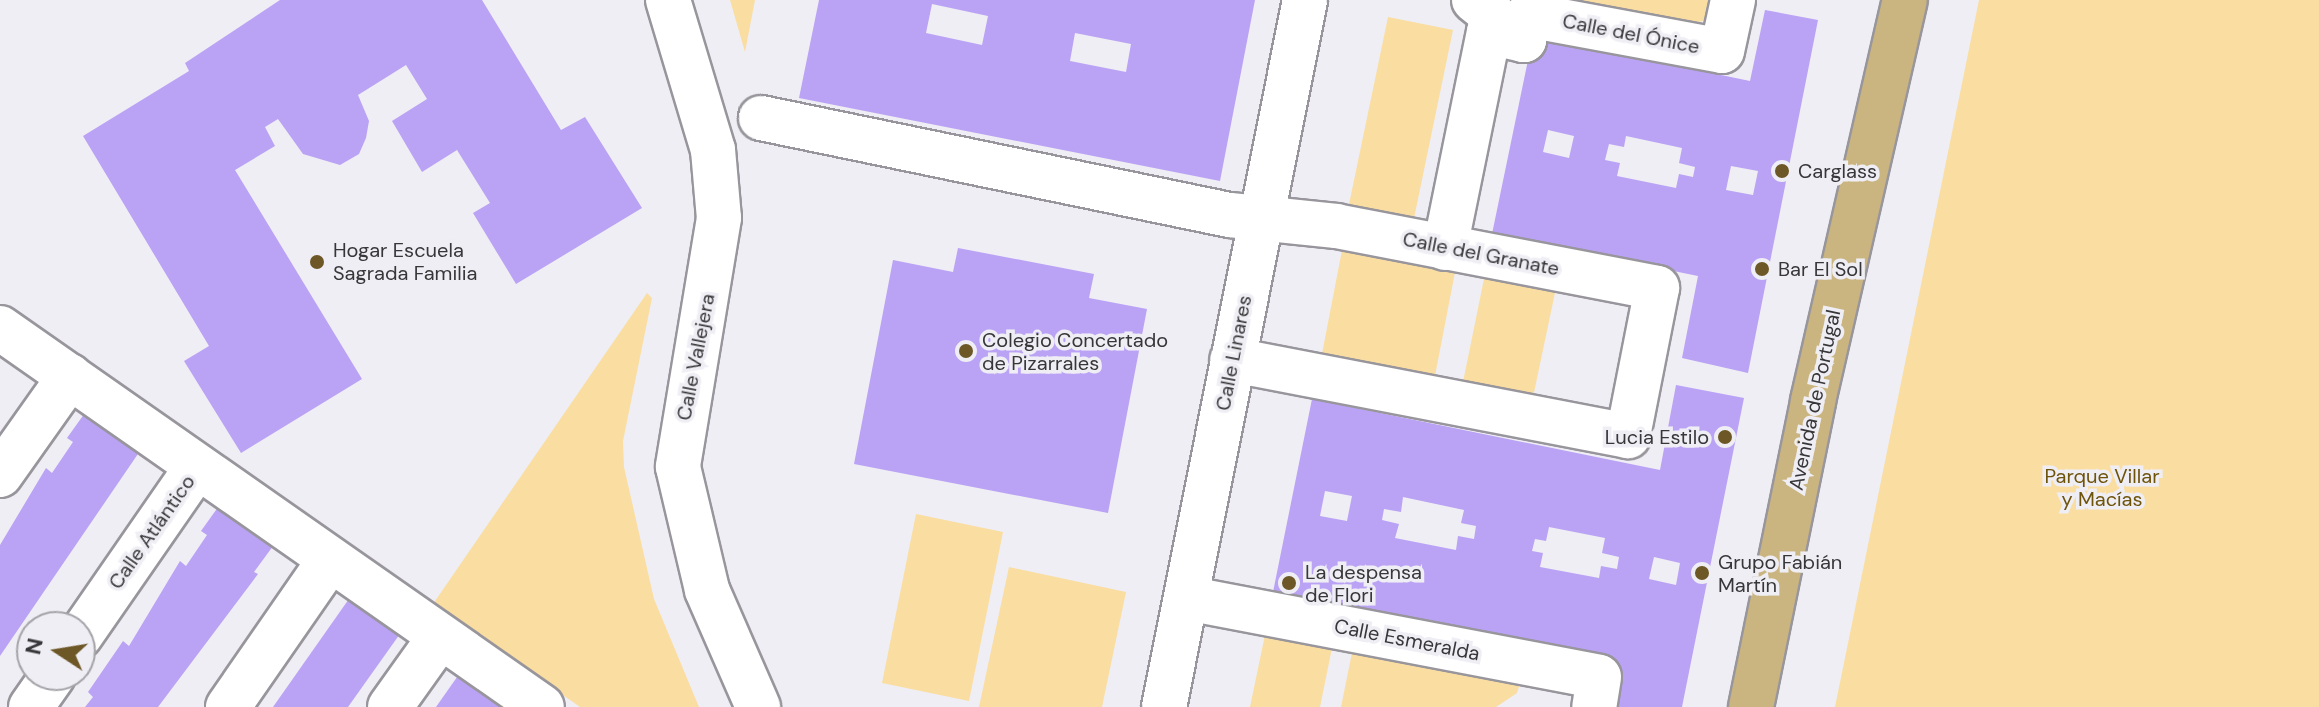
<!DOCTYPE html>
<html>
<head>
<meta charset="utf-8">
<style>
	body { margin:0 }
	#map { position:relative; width:2319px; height:707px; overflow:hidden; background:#efeef4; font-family:"DM Sans",sans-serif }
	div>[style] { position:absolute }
	.green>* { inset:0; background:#fadda0 }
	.building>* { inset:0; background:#baa2f5 }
	.roads { filter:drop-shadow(2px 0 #98969c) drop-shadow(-2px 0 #98969c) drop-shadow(0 2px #98969c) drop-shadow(0 -2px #98969c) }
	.minor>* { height:44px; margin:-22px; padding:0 22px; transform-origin:22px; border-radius:22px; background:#fff }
	.major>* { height:44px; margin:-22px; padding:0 22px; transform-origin:22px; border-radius:22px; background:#cab47f }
	.dots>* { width:22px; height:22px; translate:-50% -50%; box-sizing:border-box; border:4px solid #efeef4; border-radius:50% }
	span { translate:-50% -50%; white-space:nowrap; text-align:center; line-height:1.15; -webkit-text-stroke:7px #efeef4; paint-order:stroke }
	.street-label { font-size:20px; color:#373638 }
	.poi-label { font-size:20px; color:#373638 }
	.left { translate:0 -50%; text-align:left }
	.right { translate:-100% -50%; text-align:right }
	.park-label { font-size:20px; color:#6e530b }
	.north { position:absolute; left:16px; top:611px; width:80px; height:80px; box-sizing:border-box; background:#efeef4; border:2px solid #a5a4a9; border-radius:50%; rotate:282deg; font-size:22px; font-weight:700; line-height:32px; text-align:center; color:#373638 }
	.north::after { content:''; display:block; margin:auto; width:28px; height:36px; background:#6d5727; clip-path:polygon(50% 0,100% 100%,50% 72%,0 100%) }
</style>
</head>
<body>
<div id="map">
	<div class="green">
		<i style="clip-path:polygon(730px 0,755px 0,745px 52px)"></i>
		<i style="clip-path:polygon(1578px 0,1710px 0,1712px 4px,1706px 20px,1695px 23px)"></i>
		<i style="clip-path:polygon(1979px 0,2319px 0,2319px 707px,1835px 707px)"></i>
		<i style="clip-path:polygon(1388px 17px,1453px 30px,1412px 228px,1347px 214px)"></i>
		<i style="clip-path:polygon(1343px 245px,1456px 267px,1434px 381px,1321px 359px)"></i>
		<i style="clip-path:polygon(1485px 274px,1556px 288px,1532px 402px,1462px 387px)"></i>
		<i style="clip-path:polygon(647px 293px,652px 298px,623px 441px,624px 467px,654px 599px,699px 707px,580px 707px,433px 604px)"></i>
		<i style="clip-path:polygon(916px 514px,1003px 532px,969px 701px,882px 683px)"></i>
		<i style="clip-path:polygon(1009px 567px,1126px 592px,1102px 707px,979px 707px)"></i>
		<i style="clip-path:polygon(1265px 635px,1332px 648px,1320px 707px,1250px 707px)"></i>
		<i style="clip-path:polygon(1353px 648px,1521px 680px,1517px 693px,1496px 707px,1341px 707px)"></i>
	</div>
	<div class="building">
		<i style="clip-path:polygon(280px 0,482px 0,561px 130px,585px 117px,642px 208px,516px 284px,473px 213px,490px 203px,457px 150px,422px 172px,392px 121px,427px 99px,406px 65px,358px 95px,369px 121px,366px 138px,359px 154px,340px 165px,303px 154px,278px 119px,265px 127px,275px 146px,235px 170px,362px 379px,241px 453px,184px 361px,209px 346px,83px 136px,189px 71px,185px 63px)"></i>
		<i style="clip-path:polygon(evenodd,819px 0,1255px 0,1220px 181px,799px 98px,819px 0,932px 4px,988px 16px,982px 45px,926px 33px,932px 4px,819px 0,1075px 33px,1131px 44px,1126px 72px,1070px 61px,1075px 33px)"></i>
		<i style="clip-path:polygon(evenodd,1765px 10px,1818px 20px,1748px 373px,1682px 358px,1698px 276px,1492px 234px,1533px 36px,1750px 81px,1765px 10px,1548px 130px,1574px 136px,1569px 158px,1543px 152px,1548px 130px,1765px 10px,1626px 136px,1682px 148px,1679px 163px,1695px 167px,1693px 177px,1679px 174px,1676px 188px,1617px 176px,1620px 163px,1605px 160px,1609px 144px,1624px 147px,1626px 136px,1765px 10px,1731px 166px,1758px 171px,1753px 195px,1726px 190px,1731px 166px)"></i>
		<i style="clip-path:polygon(958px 248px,1094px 274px,1089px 298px,1147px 309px,1108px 513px,854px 464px,893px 260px,953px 272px)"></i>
		<i style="clip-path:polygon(evenodd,1676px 385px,1744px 398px,1682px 707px,1611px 707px,1619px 667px,1272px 597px,1312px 399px,1660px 470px,1676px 385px,1325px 491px,1352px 496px,1347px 521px,1320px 516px,1325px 491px,1676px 385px,1403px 497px,1464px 510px,1461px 523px,1476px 526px,1474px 539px,1458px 536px,1456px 550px,1395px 538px,1399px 524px,1382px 520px,1384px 509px,1401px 512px,1403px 497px,1676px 385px,1549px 527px,1605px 538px,1602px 553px,1619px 557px,1617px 569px,1601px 566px,1599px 578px,1540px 567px,1543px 553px,1532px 551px,1535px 539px,1546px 541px,1549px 527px,1676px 385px,1654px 557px,1680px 563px,1676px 585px,1649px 579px,1654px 557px)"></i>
		<i style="clip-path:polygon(87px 410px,142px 448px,0 656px,0 545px,46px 468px,52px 473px,73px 442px,67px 438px)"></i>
		<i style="clip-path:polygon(221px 503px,276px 542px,254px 572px,258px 574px,158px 707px,85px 707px,93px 697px,88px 692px,123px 641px,129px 646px,180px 561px,186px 566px,207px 535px,201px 531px)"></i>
		<i style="clip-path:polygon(351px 596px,402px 631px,348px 707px,273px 707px)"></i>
		<i style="clip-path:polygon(462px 670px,515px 707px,436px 707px)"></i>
	</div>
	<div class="roads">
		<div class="minor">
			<i style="left:668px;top:0;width:157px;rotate:73.3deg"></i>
			<i style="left:713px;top:150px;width:68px;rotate:85deg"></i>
			<i style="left:719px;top:218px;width:252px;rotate:99.4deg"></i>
			<i style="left:678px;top:467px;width:126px;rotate:76.7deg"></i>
			<i style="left:707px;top:590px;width:128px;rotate:66.4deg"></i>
			<i style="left:1474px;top:0;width:64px;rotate:38.7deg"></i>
			<i style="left:1524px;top:40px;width:25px;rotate:-81deg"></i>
			<i style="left:1528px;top:15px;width:197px;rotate:10.5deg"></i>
			<i style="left:1722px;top:51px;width:52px;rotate:-77.8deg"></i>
			<i style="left:761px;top:118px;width:479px;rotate:11.7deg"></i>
			<i style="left:1230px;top:215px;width:107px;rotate:5.9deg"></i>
			<i style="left:1336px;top:226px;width:327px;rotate:10.9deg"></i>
			<i style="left:1657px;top:288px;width:151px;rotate:101.1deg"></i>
			<i style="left:1628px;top:436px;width:403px;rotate:-169.1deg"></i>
			<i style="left:1445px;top:248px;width:220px;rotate:-78.5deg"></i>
			<i style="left:1489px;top:32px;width:36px;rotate:13deg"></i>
			<i style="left:0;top:328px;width:661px;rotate:34.96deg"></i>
			<i style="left:0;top:475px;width:121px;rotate:-54.7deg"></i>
			<i style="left:1186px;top:598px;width:420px;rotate:10.8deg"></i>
			<i style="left:1599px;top:677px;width:30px;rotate:99deg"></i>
			<i style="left:80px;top:636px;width:206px;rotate:-55.3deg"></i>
			<i style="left:31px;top:707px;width:39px;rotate:-55deg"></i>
			<i style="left:228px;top:707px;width:178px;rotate:-55.3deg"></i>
			<i style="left:390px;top:707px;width:86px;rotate:-54.5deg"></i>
			<i style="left:1164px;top:707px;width:721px;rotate:-78.72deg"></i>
		</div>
		<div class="major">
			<i style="left:1751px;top:707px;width:312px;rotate:-78.5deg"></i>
			<i style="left:1813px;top:401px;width:411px;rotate:-77.1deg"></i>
		</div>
	</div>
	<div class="dots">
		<i style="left:1782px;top:171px;background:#6d5727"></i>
		<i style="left:317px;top:262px;background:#6d5727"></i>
		<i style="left:1762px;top:269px;background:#6d5727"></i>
		<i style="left:966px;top:351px;background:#6d5727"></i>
		<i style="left:1725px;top:437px;background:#6d5727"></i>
		<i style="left:1702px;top:573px;background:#6d5727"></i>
		<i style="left:1289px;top:583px;background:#6d5727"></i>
	</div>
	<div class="street-label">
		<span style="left:1631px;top:34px;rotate:11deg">Calle del Ónice</span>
		<span style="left:1481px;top:254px;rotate:11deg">Calle del Granate</span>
		<span style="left:1234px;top:353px;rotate:-79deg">Calle Linares</span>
		<span style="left:696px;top:357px;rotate:-79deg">Calle Vallejera</span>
		<span style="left:1815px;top:400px;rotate:-78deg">Avenida de Portugal</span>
		<span style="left:152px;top:532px;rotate:-55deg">Calle Atlántico</span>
		<span style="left:1407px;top:640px;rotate:11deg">Calle Esmeralda</span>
	</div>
	<div class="poi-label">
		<span class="left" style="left:1798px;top:171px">Carglass</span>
		<span class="left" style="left:333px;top:262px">Hogar Escuela<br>Sagrada Familia</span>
		<span class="left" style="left:1778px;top:269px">Bar El Sol</span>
		<span class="left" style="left:982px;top:352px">Colegio Concertado<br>de Pizarrales</span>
		<span class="right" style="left:1709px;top:437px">Lucia Estilo</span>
		<span class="left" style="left:1718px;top:574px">Grupo Fabián<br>Martín</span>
		<span class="left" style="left:1305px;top:584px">La despensa<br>de Flori</span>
	</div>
	<div class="park-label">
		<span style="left:2102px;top:488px">Parque Villar<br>y Macías</span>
	</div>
	<div class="north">N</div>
</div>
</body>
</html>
